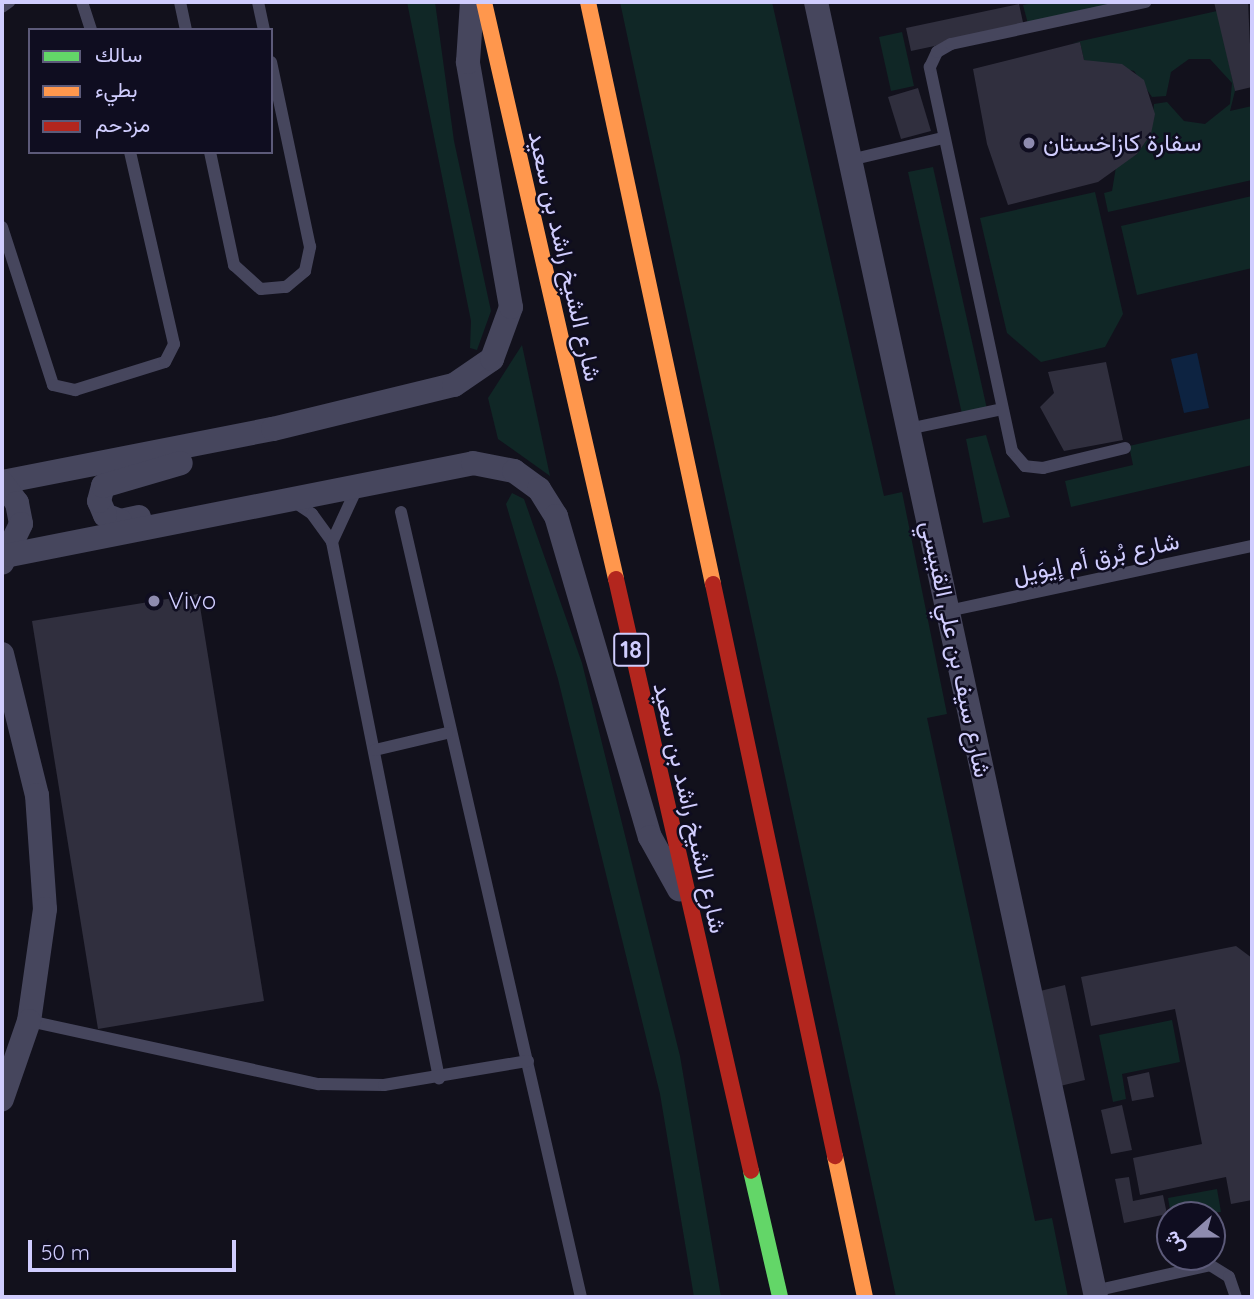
<!DOCTYPE html>
<html>
<head>
<meta charset="utf-8">
<style>
	body { margin:0 }
	#map { position:relative; width:1254px; height:1299px; overflow:hidden; background:#12111c; font-family:Quicksand,Vazirmatn,sans-serif }
	div>[style] { position:absolute }
	.green>* { inset:0; background:#102726 }
	.water>* { inset:0; background:#0d2341 }
	.building>* { inset:0; background:#302f3e }
	.lane>* { height:12px; margin:-6px; padding:0 6px; transform-origin:6px; border-radius:6px; background:#46465d }
	.street>* { height:24px; margin:-12px; padding:0 12px; transform-origin:12px; border-radius:12px; background:#46465d }
	.fast>* { height:16px; margin:-8px; padding:0 8px; transform-origin:8px; border-radius:8px; background:#63d668 }
	.slow>* { height:16px; margin:-8px; padding:0 8px; transform-origin:8px; border-radius:8px; background:#ff974d }
	.jam>* { height:16px; margin:-8px; padding:0 8px; transform-origin:8px; border-radius:8px; background:#b3261e }
	.dots>* { width:19px; height:19px; translate:-50% -50%; box-sizing:border-box; border:4px solid #0f0d20; border-radius:50% }
	span { translate:-50% -50%; white-space:nowrap; text-align:center; line-height:1.15; -webkit-text-stroke:5px #0f0d20; paint-order:stroke }
	.shield-label span { padding:2px 5px; background:#0f0d20; border:2px solid; border-radius:5px; -webkit-text-stroke-width:0 }
	.shield-label { font-size:23px; color:#d0cdfe; font-weight:700 }
	.poi-label { font-size:24px; color:#d0cdfe }
	.left { translate:0 -50%; text-align:left }
	.street-label { font-size:24px; color:#d0cdfe }
	.frame { position:absolute; inset:0; border:4px solid #d0cdfe; pointer-events:none }
	.legend { position:absolute; left:28px; top:28px; width:245px; height:126px; box-sizing:border-box; background:#0f0d20; border:2px solid #5c5a79; margin:0; padding:9px 12px; list-style:none; font-size:21px; color:#d0cdfe }
	.legend li { display:flex; align-items:center; gap:14px; height:35px }
	.legend b { width:35px; border:2px solid #5c5a79 }
	.north { position:absolute; left:1156px; top:1201px; width:70px; height:70px; box-sizing:border-box; background:#0f0d20; border:2px solid #5c5a79; border-radius:50%; rotate:249deg; font-size:19px; font-weight:700; line-height:28px; text-align:center; color:#d0cdfe }
	.north::after { content:''; display:block; margin:auto; width:24px; height:32px; background:#8e8baf; clip-path:polygon(50% 0,100% 100%,50% 72%,0 100%) }
	.scale { position:absolute; left:28px; top:1240px; width:208px; height:32px; box-sizing:border-box; border:4px solid #d0cdfe; border-top:0; padding-left:9px; font-size:21px; line-height:24px; white-space:nowrap; color:#d0cdfe; -webkit-text-stroke:5px #0f0d20; paint-order:stroke }
</style>
</head>
<body>
<div id="map">
	<div class="green">
		<i style="clip-path:polygon(407px 2px,435px 2px,454px 141px,491px 311px,477px 350px,470px 348px,471px 321px)"></i>
		<i style="clip-path:polygon(620px 2px,772px 2px,884px 496px,902px 492px,947px 714px,927px 718px,1035px 1221px,1052px 1218px,1068px 1297px,896px 1297px)"></i>
		<i style="clip-path:polygon(1037px 2px,1132px 2px,1028px 24px,1023px 5px)"></i>
		<i style="clip-path:polygon(1217px 11px,1235px 91px,1230px 111px,1252px 106px,1252px 180px,1108px 212px,1104px 193px,1112px 191px,1116px 167px,1137px 154px,1151px 134px,1154px 104px,1167px 102px,1184px 121px,1205px 124px,1230px 104px,1232px 83px,1210px 59px,1189px 59px,1171px 72px,1166px 96px,1152px 97px,1134px 71px,1084px 60px,1080px 42px,1072px 43px)"></i>
		<i style="clip-path:polygon(902px 32px,914px 86px,891px 91px,879px 37px)"></i>
		<i style="clip-path:polygon(933px 167px,987px 409px,962px 414px,908px 172px)"></i>
		<i style="clip-path:polygon(1095px 192px,1123px 314px,1105px 347px,1041px 362px,1007px 333px,980px 218px)"></i>
		<i style="clip-path:polygon(1252px 196px,1252px 268px,1137px 295px,1121px 226px)"></i>
		<i style="clip-path:polygon(522px 345px,550px 476px,498px 439px,488px 398px)"></i>
		<i style="clip-path:polygon(1252px 418px,1252px 465px,1071px 507px,1065px 481px,1133px 465px,1129px 446px)"></i>
		<i style="clip-path:polygon(986px 435px,1010px 517px,983px 523px,966px 439px)"></i>
		<i style="clip-path:polygon(512px 493px,524px 499px,582px 663px,680px 1056px,721px 1297px,694px 1297px,660px 1094px,558px 679px,506px 504px)"></i>
		<i style="clip-path:polygon(1172px 1020px,1180px 1062px,1122px 1074px,1126px 1099px,1113px 1102px,1099px 1035px)"></i>
		<i style="clip-path:polygon(1217px 1189px,1221px 1212px,1171px 1215px,1168px 1198px)"></i>
	</div>
	<div class="water">
		<i style="clip-path:polygon(1197px 353px,1209px 408px,1184px 413px,1171px 359px)"></i>
	</div>
	<div class="building">
		<i style="clip-path:polygon(1214px 2px,1248px 2px,1252px 87px,1235px 91px)"></i>
		<i style="clip-path:polygon(1019px 4px,1024px 27px,911px 51px,906px 28px)"></i>
		<i style="clip-path:polygon(1080px 42px,1084px 60px,1122px 64px,1144px 80px,1155px 114px,1151px 134px,1137px 154px,1098px 182px,1008px 205px,987px 144px,973px 69px)"></i>
		<i style="clip-path:polygon(918px 88px,931px 131px,901px 139px,888px 97px)"></i>
		<i style="clip-path:polygon(1106px 362px,1123px 440px,1064px 451px,1040px 407px,1054px 393px,1048px 372px)"></i>
		<i style="clip-path:polygon(198px 594px,264px 1001px,98px 1029px,32px 621px)"></i>
		<i style="clip-path:polygon(1236px 946px,1252px 958px,1252px 1200px,1231px 1204px,1226px 1177px,1140px 1195px,1133px 1158px,1202px 1144px,1175px 1009px,1091px 1026px,1081px 977px)"></i>
		<i style="clip-path:polygon(1065px 985px,1085px 1080px,1060px 1086px,1040px 991px)"></i>
		<i style="clip-path:polygon(1149px 1072px,1154px 1097px,1132px 1101px,1127px 1077px)"></i>
		<i style="clip-path:polygon(1122px 1105px,1132px 1150px,1111px 1154px,1101px 1110px)"></i>
		<i style="clip-path:polygon(1129px 1177px,1133px 1201px,1163px 1195px,1167px 1214px,1124px 1223px,1115px 1179px)"></i>
	</div>
	<div class="lane">
		<i style="left:82px;top:2px;width:29px;rotate:72deg"></i>
		<i style="left:180px;top:2px;width:29px;rotate:78deg"></i>
		<i style="left:258px;top:2px;width:29px;rotate:78deg"></i>
		<i style="left:2px;top:7px;width:9px;rotate:-36deg"></i>
		<i style="left:210px;top:152px;width:116px;rotate:78deg"></i>
		<i style="left:234px;top:265px;width:36px;rotate:42deg"></i>
		<i style="left:261px;top:289px;width:25px;rotate:-5deg"></i>
		<i style="left:286px;top:287px;width:25px;rotate:-40deg"></i>
		<i style="left:305px;top:271px;width:25px;rotate:-78deg"></i>
		<i style="left:310px;top:247px;width:189px;rotate:-101.9deg"></i>
		<i style="left:850px;top:160px;width:96px;rotate:-13.3deg"></i>
		<i style="left:2px;top:227px;width:166px;rotate:72.1deg"></i>
		<i style="left:53px;top:385px;width:23px;rotate:13deg"></i>
		<i style="left:75px;top:390px;width:94px;rotate:-17.3deg"></i>
		<i style="left:165px;top:362px;width:20px;rotate:-63deg"></i>
		<i style="left:174px;top:344px;width:197px;rotate:-102.9deg"></i>
		<i style="left:908px;top:429px;width:96px;rotate:-12deg"></i>
		<i style="left:1125px;top:448px;width:84px;rotate:166.3deg"></i>
		<i style="left:1043px;top:468px;width:18px;rotate:-174deg"></i>
		<i style="left:1025px;top:466px;width:20px;rotate:-131deg"></i>
		<i style="left:1012px;top:451px;width:393px;rotate:-102.1deg"></i>
		<i style="left:930px;top:67px;width:17px;rotate:-65deg"></i>
		<i style="left:937px;top:52px;width:16px;rotate:-30deg"></i>
		<i style="left:951px;top:44px;width:199px;rotate:-12.2deg"></i>
		<i style="left:293px;top:501px;width:23px;rotate:34deg"></i>
		<i style="left:312px;top:514px;width:34px;rotate:54deg"></i>
		<i style="left:332px;top:542px;width:547px;rotate:78.71deg"></i>
		<i style="left:401px;top:512px;width:805px;rotate:77.09deg"></i>
		<i style="left:332px;top:542px;width:60px;rotate:-65.2deg"></i>
		<i style="left:948px;top:611px;width:311px;rotate:-12.1deg"></i>
		<i style="left:375px;top:750px;width:74px;rotate:-13.3deg"></i>
		<i style="left:29px;top:1021px;width:297px;rotate:12.3deg"></i>
		<i style="left:319px;top:1084px;width:65px;rotate:0.9deg"></i>
		<i style="left:384px;top:1085px;width:146px;rotate:-9.5deg"></i>
		<i style="left:1094px;top:1291px;width:119px;rotate:-12.6deg"></i>
		<i style="left:1210px;top:1265px;width:22px;rotate:32deg"></i>
		<i style="left:1229px;top:1277px;width:21px;rotate:71deg"></i>
	</div>
	<div class="street">
		<i style="left:816px;top:2px;width:1325px;rotate:77.8deg"></i>
		<i style="left:2px;top:482px;width:276px;rotate:-11.1deg"></i>
		<i style="left:273px;top:429px;width:186px;rotate:-13.7deg"></i>
		<i style="left:454px;top:385px;width:46px;rotate:-34.4deg"></i>
		<i style="left:492px;top:359px;width:55px;rotate:-69.9deg"></i>
		<i style="left:511px;top:307px;width:249px;rotate:-100deg"></i>
		<i style="left:468px;top:62px;width:60px;rotate:-86.2deg"></i>
		<i style="left:2px;top:483px;width:25px;rotate:53deg"></i>
		<i style="left:17px;top:503px;width:21px;rotate:79deg"></i>
		<i style="left:21px;top:524px;width:43px;rotate:116deg"></i>
		<i style="left:139px;top:517px;width:19px;rotate:168deg"></i>
		<i style="left:120px;top:521px;width:16px;rotate:-158deg"></i>
		<i style="left:105px;top:515px;width:15px;rotate:-113deg"></i>
		<i style="left:99px;top:501px;width:16px;rotate:-75deg"></i>
		<i style="left:103px;top:486px;width:81px;rotate:-16.4deg"></i>
		<i style="left:10px;top:555px;width:472px;rotate:-11.2deg"></i>
		<i style="left:473px;top:463px;width:42px;rotate:11deg"></i>
		<i style="left:514px;top:471px;width:31px;rotate:36deg"></i>
		<i style="left:539px;top:489px;width:32px;rotate:58deg"></i>
		<i style="left:556px;top:516px;width:334px;rotate:73.7deg"></i>
		<i style="left:650px;top:837px;width:60px;rotate:60.9deg"></i>
		<i style="left:2px;top:654px;width:145px;rotate:76.1deg"></i>
		<i style="left:37px;top:795px;width:114px;rotate:86deg"></i>
		<i style="left:45px;top:909px;width:113px;rotate:98.1deg"></i>
		<i style="left:29px;top:1021px;width:83px;rotate:109.1deg"></i>
	</div>
	<div class="fast">
		<i style="left:751px;top:1171px;width:129px;rotate:77deg"></i>
	</div>
	<div class="slow">
		<i style="left:484px;top:2px;width:592px;rotate:77.11deg"></i>
		<i style="left:588px;top:2px;width:595px;rotate:77.88deg"></i>
		<i style="left:835px;top:1156px;width:144px;rotate:78deg"></i>
	</div>
	<div class="jam">
		<i style="left:616px;top:579px;width:607px;rotate:77.15deg"></i>
		<i style="left:713px;top:584px;width:585px;rotate:77.96deg"></i>
	</div>
	<div class="dots">
		<i style="left:1029px;top:143px;background:#8e8baf"></i>
		<i style="left:154px;top:601px;background:#8e8baf"></i>
	</div>
	<div class="shield-label">
		<span style="left:631px;top:650px">18</span>
	</div>
	<div class="poi-label">
		<span class="left" style="left:1043px;top:143px">سفارة كازاخستان</span>
		<span class="left" style="left:168px;top:601px">Vivo</span>
	</div>
	<div class="street-label">
		<span style="left:565px;top:256px;rotate:77deg">شارع الشيخ راشد بن سعيد</span>
		<span style="left:1096px;top:558px;rotate:-12deg">شارع بُرق أم إيوَيل</span>
		<span style="left:956px;top:649px;rotate:78deg">شارع سيف بن علي القبيسي</span>
		<span style="left:690px;top:808px;rotate:77deg">شارع الشيخ راشد بن سعيد</span>
	</div>
	<div class="frame"></div>
	<ul class="legend">
	<li><b style="height:9px;background:#63d668"></b>سالك</li>
	<li><b style="height:9px;background:#ff974d"></b>بطيء</li>
	<li><b style="height:9px;background:#b3261e"></b>مزدحم</li>
	</ul>
	<div class="north">ش</div>
	<div class="scale">50 m</div>
</div>
</body>
</html>
